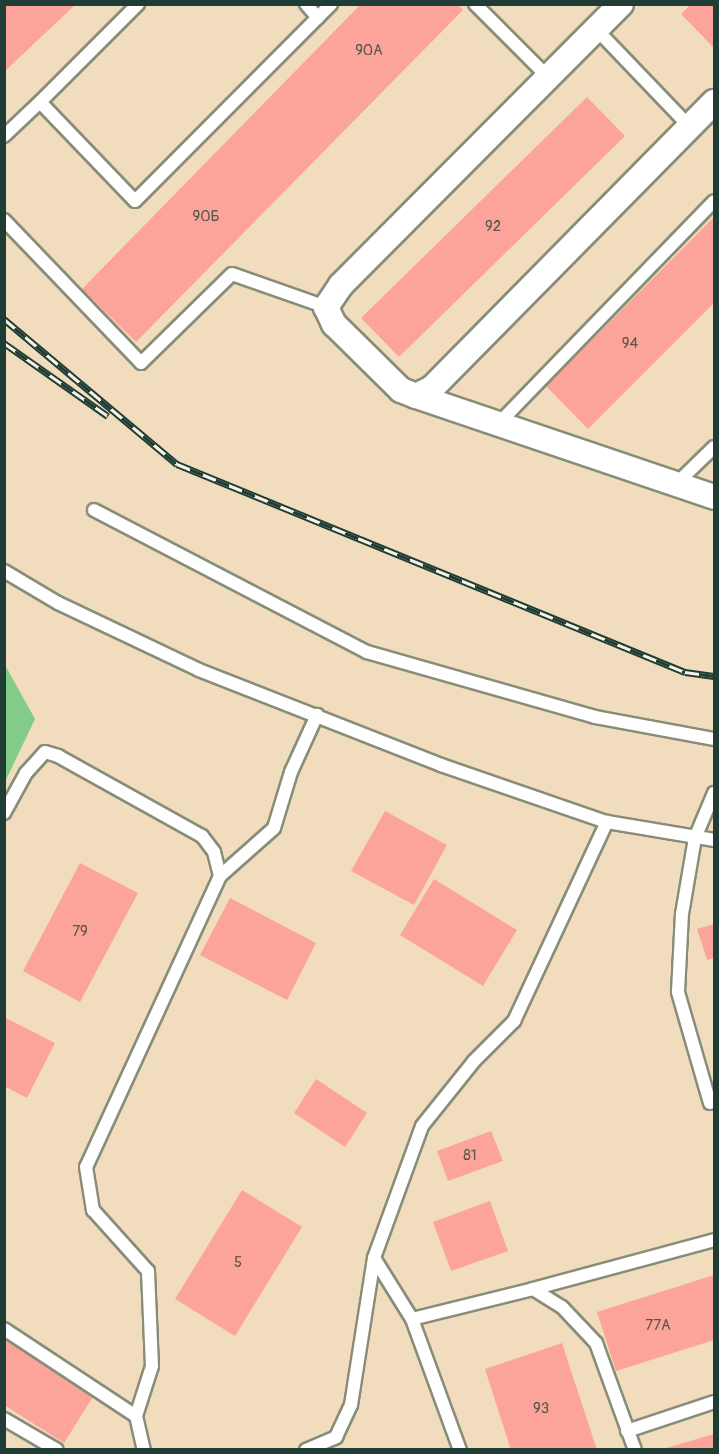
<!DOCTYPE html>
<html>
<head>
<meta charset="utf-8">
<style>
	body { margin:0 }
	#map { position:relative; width:719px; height:1454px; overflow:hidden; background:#f1ddbe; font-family:Pangolin,sans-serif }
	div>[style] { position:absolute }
	.green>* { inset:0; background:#82cb88 }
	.building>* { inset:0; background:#fca499 }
	.roads { filter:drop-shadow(2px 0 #888d79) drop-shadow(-2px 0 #888d79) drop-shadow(0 2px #888d79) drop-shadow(0 -2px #888d79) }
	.lane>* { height:12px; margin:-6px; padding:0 6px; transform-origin:6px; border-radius:6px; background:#fff }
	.street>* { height:24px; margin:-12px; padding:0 12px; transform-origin:12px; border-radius:12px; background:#fff }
	.rail>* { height:7px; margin-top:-3.5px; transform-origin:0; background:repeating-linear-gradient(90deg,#f7f3e8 0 14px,#1f3d34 0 28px); box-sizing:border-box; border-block:2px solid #1f3d34 }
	span { translate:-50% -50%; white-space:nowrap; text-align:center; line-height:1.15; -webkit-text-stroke:6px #f7f3e8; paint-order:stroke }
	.number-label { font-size:15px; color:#56574d }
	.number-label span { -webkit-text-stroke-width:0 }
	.frame { position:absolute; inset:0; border:6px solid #1f3d34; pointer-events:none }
</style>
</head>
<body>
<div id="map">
	<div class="green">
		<i style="clip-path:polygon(5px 665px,35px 719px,5px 782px,4px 782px)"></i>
	</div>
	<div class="building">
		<i style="clip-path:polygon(4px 4px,76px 4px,4px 72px)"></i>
		<i style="clip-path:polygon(361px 4px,458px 4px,463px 10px,136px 342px,82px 289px)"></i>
		<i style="clip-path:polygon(691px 4px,714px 4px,714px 48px,681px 14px)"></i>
		<i style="clip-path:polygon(587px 97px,625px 136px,399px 357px,361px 318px)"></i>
		<i style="clip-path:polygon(714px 217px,714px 303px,588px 429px,546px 386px)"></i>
		<i style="clip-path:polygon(385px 811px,447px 845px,414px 905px,351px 871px)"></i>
		<i style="clip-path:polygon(80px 863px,138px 893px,80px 1002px,23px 971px)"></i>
		<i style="clip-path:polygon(434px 879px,517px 930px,483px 986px,400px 935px)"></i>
		<i style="clip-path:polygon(230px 898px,316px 943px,287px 1000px,200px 955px)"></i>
		<i style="clip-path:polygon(714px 924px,714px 958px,707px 960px,697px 929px)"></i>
		<i style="clip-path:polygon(4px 1017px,55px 1043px,27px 1098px,4px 1086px)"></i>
		<i style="clip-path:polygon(316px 1079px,367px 1113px,345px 1147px,294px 1113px)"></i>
		<i style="clip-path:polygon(491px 1131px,503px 1161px,448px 1181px,437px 1151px)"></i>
		<i style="clip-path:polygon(242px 1190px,302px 1227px,235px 1336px,175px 1299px)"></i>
		<i style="clip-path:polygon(490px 1201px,508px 1251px,451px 1271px,433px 1222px)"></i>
		<i style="clip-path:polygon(714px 1275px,714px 1340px,616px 1371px,597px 1312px)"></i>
		<i style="clip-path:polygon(4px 1335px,96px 1392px,64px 1443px,4px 1405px)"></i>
		<i style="clip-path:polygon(562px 1343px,597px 1450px,511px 1450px,485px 1369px)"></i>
		<i style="clip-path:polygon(714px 1434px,714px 1450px,663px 1450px,663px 1449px)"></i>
	</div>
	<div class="roads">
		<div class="lane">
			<i style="left:306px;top:4px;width:18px;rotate:49deg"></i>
			<i style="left:475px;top:4px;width:106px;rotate:45deg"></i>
			<i style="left:597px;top:30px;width:134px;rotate:46.2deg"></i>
			<i style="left:40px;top:102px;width:139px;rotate:-45deg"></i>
			<i style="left:4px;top:136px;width:50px;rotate:-43.4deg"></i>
			<i style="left:40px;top:102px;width:137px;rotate:46.2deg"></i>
			<i style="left:135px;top:201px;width:278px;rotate:-45.1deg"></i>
			<i style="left:4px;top:220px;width:198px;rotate:46.2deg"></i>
			<i style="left:141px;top:363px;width:127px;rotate:-44.4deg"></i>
			<i style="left:232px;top:274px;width:100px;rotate:19.3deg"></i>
			<i style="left:498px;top:424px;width:310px;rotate:-45.9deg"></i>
			<i style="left:676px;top:484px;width:53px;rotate:-44.2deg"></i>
			<i style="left:94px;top:510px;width:308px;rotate:27.5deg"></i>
			<i style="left:367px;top:652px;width:237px;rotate:15.9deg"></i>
			<i style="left:595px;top:717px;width:121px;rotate:10.5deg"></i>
			<i style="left:4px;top:571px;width:63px;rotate:30.7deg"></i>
			<i style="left:58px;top:603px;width:156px;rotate:25.4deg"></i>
			<i style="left:199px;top:670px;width:260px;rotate:21.4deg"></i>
			<i style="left:441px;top:765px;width:176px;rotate:19deg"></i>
			<i style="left:607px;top:822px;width:109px;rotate:9.5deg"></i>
			<i style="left:4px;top:813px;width:46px;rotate:-61.2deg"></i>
			<i style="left:26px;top:773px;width:28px;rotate:-48deg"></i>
			<i style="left:45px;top:752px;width:14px;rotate:17deg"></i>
			<i style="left:58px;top:756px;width:165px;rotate:29.1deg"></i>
			<i style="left:202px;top:836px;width:20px;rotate:53deg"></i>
			<i style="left:214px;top:852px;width:25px;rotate:76deg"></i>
			<i style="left:220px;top:876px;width:320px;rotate:114.7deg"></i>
			<i style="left:86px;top:1167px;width:44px;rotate:80.8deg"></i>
			<i style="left:93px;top:1210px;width:82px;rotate:48deg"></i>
			<i style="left:148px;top:1271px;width:95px;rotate:87.6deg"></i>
			<i style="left:152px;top:1366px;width:52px;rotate:107.7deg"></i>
			<i style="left:220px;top:876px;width:72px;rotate:-41.6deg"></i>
			<i style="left:274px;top:828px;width:59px;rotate:-73.1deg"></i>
			<i style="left:291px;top:772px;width:63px;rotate:-65.5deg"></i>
			<i style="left:710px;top:1103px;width:116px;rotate:-106.1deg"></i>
			<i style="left:678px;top:992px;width:78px;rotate:-87.1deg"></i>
			<i style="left:682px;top:914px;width:77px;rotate:-80.3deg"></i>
			<i style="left:695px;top:838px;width:49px;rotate:-67.1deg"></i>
			<i style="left:374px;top:1258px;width:72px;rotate:58.1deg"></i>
			<i style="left:412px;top:1319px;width:140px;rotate:69.9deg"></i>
			<i style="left:533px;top:1289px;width:188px;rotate:-15.1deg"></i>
			<i style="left:412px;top:1319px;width:125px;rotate:-13.9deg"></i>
			<i style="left:533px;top:1289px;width:34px;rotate:32deg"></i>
			<i style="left:562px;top:1307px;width:50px;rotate:46.6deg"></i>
			<i style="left:596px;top:1343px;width:114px;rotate:70deg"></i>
			<i style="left:4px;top:1329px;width:158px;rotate:33.4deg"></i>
			<i style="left:136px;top:1416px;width:35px;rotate:77deg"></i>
			<i style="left:4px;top:1419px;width:61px;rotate:30.3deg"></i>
			<i style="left:627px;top:1431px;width:92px;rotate:-18.4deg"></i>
			<i style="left:306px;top:1450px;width:33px;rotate:-23deg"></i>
			<i style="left:336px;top:1437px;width:35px;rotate:-65deg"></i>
			<i style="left:351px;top:1405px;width:149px;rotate:-81.1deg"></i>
			<i style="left:374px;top:1258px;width:140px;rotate:-70deg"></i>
			<i style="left:422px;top:1126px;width:83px;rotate:-51.3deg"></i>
			<i style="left:474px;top:1061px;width:57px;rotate:-45deg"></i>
			<i style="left:514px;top:1021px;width:220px;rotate:-65deg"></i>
		</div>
		<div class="street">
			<i style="left:621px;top:4px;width:397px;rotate:134.9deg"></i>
			<i style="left:341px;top:285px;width:27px;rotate:124deg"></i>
			<i style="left:326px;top:307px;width:19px;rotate:65deg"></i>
			<i style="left:334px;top:324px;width:94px;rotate:44.6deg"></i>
			<i style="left:401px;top:390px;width:16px;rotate:22deg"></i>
			<i style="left:416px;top:396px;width:18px;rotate:-27deg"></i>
			<i style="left:432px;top:388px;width:402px;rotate:-45.4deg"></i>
			<i style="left:416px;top:396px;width:315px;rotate:18.7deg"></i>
		</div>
	</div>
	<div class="rail">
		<i style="left:4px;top:319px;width:226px;rotate:40deg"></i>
		<i style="left:177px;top:464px;width:549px;rotate:22.27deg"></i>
		<i style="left:685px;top:672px;width:29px;rotate:8deg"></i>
		<i style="left:4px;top:343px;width:127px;rotate:35.1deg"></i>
	</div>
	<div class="number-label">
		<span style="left:369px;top:51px">90А</span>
		<span style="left:206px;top:217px">90Б</span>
		<span style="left:493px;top:227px">92</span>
		<span style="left:630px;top:344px">94</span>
		<span style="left:80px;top:932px">79</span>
		<span style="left:470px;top:1156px">81</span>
		<span style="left:238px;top:1263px">5</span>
		<span style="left:658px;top:1326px">77А</span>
		<span style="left:541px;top:1409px">93</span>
	</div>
	<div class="frame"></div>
</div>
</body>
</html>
